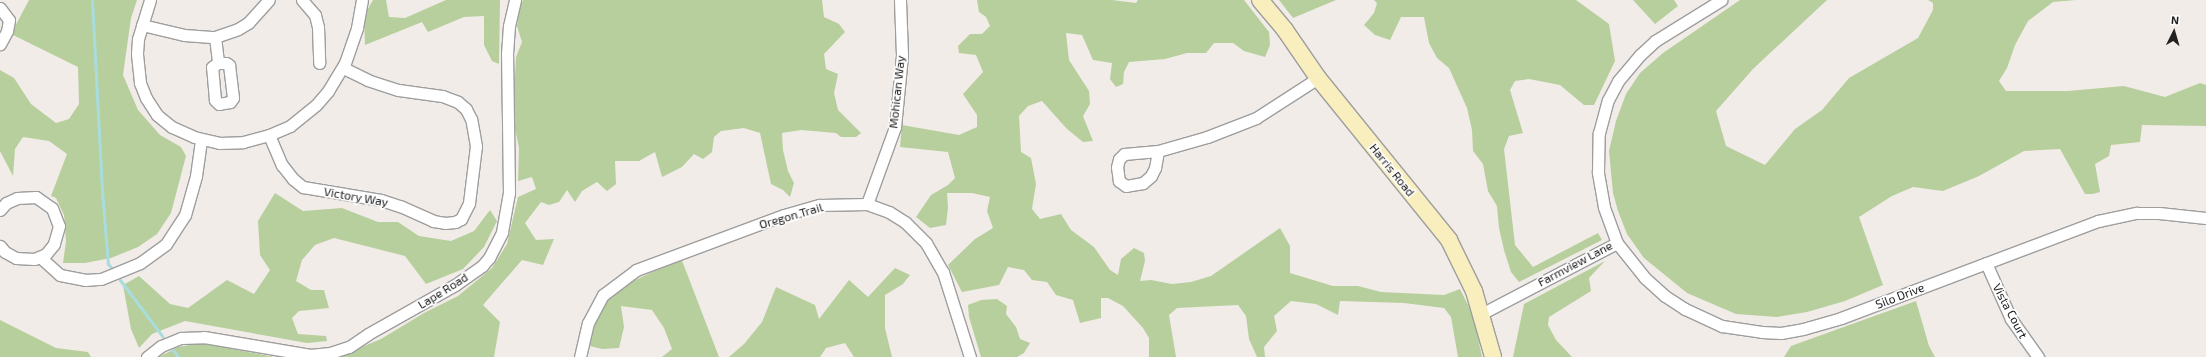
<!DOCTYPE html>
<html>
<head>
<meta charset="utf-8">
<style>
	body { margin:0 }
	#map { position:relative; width:2206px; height:357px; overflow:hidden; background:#f1ece8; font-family:"Exo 2",sans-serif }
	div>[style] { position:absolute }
	.forest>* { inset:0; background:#b7cf9d }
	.stream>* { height:3px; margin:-1.5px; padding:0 1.5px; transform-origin:1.5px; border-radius:1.5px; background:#a9dddd }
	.roads { filter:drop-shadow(1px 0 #9e9e9e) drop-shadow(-1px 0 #9e9e9e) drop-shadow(0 1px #9e9e9e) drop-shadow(0 -1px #9e9e9e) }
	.street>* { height:11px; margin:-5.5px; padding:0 5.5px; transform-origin:5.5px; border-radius:5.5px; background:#fff }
	.secondary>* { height:16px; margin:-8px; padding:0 8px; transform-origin:8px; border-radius:8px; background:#f8eebe }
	span { translate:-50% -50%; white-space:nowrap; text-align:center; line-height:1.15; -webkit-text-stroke:3.5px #fff; paint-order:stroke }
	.street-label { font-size:12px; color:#212121 }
	.north { position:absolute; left:2154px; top:12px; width:40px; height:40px; -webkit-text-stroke:3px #fff; paint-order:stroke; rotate:5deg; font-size:11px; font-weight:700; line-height:16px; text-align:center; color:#212121 }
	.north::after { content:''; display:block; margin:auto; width:14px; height:18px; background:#212121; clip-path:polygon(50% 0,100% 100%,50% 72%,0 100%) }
</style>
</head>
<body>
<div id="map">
	<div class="forest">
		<i style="clip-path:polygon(29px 0,137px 0,131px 18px,123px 75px,138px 110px,160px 135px,181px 147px,186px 156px,171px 213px,157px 234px,138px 247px,111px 258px,85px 263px,63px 263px,66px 241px,64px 215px,56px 198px,51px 196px,67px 154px,49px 141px,23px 137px,15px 149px,13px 176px,0 151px,0 70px,14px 78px,31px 104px,56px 123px,69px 119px,79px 104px,78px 67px,11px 34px)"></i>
		<i style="clip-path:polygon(373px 0,386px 0,389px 17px,405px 18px,446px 0,500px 0,499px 64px,492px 61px,484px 45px,484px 16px,464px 17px,428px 32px,422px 22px,365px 45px,364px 16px)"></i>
		<i style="clip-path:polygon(523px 0,822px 0,824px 17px,839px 24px,845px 32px,824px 54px,826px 69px,838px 74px,834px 93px,838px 110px,861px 133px,856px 137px,841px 137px,836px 133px,801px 130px,782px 133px,783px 150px,788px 171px,794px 183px,790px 197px,783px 190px,771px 184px,760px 133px,744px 128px,721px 131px,714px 137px,712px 152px,703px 159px,694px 154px,682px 167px,662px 177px,655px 152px,639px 161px,615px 161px,616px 184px,607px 191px,597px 182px,582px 191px,575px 202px,567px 190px,559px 202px,549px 205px,541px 202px,525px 223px,536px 240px,554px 239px,543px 265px,522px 260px,483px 305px,500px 322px,494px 357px,338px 357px,381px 339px,424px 313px,458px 296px,492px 268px,507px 244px,518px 197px,536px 189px,532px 177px,518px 181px,519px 148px,513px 119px,516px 57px,522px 42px,517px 26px,520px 7px)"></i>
		<i style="clip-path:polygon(977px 0,1112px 0,1136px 3px,1138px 0,1244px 0,1269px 32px,1270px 45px,1265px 57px,1244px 51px,1233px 43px,1214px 43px,1206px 53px,1187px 53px,1165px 59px,1129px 62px,1124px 72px,1123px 84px,1116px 87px,1110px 79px,1112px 63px,1093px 60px,1082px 35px,1066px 33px,1069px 60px,1089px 91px,1090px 104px,1083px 116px,1093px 141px,1083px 142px,1067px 129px,1042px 101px,1028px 106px,1019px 116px,1021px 152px,1031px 158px,1036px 184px,1032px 209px,1040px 219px,1061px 214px,1071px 230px,1094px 247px,1110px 270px,1118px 275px,1121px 259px,1134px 248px,1144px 253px,1145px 261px,1140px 281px,1151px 280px,1172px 284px,1191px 282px,1211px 276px,1280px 228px,1290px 246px,1290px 273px,1333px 286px,1358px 286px,1381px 292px,1444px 295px,1460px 289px,1473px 315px,1482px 357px,1458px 357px,1451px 317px,1444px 308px,1404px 303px,1340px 301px,1338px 315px,1316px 304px,1291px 301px,1274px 316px,1277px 331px,1264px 347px,1265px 357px,1257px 357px,1249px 339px,1246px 316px,1238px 305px,1177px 308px,1169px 315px,1176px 357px,1149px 357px,1149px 338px,1143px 328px,1123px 306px,1108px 298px,1101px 298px,1101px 318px,1080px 323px,1073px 300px,1056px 295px,1047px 282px,1032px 280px,1024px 270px,1008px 267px,999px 285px,962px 292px,948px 265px,975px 239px,993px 228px,987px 211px,990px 197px,972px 193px,947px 193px,948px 207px,946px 225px,930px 228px,916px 217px,931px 195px,948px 185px,955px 178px,948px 152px,900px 147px,902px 125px,959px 135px,977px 127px,977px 115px,963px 94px,983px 72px,976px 55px,959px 53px,958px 46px,970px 34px,982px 34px,990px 26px,986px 17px,979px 12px)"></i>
		<i style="clip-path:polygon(1279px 0,1336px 0,1293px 18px)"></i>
		<i style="clip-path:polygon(1374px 0,1576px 0,1609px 24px,1615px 61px,1594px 105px,1584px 105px,1560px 85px,1529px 79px,1515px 81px,1510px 90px,1523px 133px,1509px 136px,1504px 149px,1515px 245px,1533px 267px,1598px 233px,1602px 240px,1519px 282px,1511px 272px,1504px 250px,1499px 228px,1497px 206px,1488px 191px,1483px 164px,1473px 151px,1472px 130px,1467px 108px,1449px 68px,1437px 58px,1429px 43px,1424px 17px,1401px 17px,1390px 40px,1375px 35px,1364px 25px,1374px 13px,1377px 3px)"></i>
		<i style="clip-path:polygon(1633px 0,1674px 0,1678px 6px,1655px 24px)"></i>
		<i style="clip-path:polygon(1740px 0,1827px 0,1753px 69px,1716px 111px,1726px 146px,1765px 165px,1795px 129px,1822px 110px,1849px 78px,1918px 38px,1933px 10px,1933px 3px,1928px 0,2076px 0,2053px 2px,2028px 21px,2015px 45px,2007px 68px,1999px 81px,2006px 91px,2068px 91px,2124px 86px,2165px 97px,2200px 83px,2206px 85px,2206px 126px,2142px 125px,2140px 142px,2111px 145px,2109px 156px,2095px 164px,2100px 192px,2093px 194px,2085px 194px,2060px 149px,2024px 151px,1979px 176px,1943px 191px,1913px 187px,1892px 196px,1859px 217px,1883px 285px,1845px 301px,1807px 312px,1777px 317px,1736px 314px,1687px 293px,1644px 258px,1627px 234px,1618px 211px,1613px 193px,1609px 151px,1616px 121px,1626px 94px,1640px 73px,1663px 53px)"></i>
		<i style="clip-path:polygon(275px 193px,303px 211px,342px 208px,378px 222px,398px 222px,419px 236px,451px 241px,474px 231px,490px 210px,497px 221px,484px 247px,463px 269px,426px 284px,405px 256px,334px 238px,315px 245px,302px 260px,296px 281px,311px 290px,324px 290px,329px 308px,299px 311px,292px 318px,298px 334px,326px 336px,327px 341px,307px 343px,185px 321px,152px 334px,139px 348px,131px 329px,123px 285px,139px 276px,170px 304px,188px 308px,227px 280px,254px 294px,270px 270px,260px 255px,258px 221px)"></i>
		<i style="clip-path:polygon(681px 258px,719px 357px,662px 357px,672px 349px,664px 328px,652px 310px,621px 306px,624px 327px,619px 348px,602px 349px,590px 346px,591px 330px,605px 299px,615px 290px)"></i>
		<i style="clip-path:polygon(1605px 261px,1589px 278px,1591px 291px,1549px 317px,1548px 325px,1556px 340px,1572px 357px,1513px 357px,1524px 304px)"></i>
		<i style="clip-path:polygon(895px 268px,910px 275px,903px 284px,885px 295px,885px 328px,892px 357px,854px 357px,845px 343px,826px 348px,820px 357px,729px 357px,744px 344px,762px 322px,776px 287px,815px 305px,819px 319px,849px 280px,868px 297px)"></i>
		<i style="clip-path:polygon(997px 299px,1007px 306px,1006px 314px,1016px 327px,1020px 339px,1030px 343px,1024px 353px,1017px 357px,981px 357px,969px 317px,968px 305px,981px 300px)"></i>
		<i style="clip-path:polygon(1916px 301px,1929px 346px,1935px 357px,1784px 357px,1791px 346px)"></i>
		<i style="clip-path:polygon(0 320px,56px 348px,88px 352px,91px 357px,0 357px)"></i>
		<i style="clip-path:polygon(201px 343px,238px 350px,274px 357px,159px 357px,178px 347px)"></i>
	</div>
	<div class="stream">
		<i style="left:92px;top:0;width:190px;rotate:87deg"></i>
		<i style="left:102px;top:190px;width:74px;rotate:85.4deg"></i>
		<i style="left:108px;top:264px;width:4px;rotate:45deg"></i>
		<i style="left:120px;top:280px;width:71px;rotate:53deg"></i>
		<i style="left:173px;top:350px;width:9px;rotate:54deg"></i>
	</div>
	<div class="roads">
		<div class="street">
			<i style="left:150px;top:0;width:41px;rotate:107.1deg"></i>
			<i style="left:138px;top:39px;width:15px;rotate:94deg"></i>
			<i style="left:137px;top:54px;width:29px;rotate:84deg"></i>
			<i style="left:140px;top:83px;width:16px;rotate:68deg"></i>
			<i style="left:146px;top:98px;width:20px;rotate:57deg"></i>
			<i style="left:157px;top:115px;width:19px;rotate:39deg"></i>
			<i style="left:172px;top:127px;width:24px;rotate:24deg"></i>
			<i style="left:194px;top:137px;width:26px;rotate:13deg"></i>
			<i style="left:219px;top:143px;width:24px;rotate:-2deg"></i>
			<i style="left:243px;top:142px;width:27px;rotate:-15deg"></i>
			<i style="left:269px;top:135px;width:23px;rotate:-23deg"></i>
			<i style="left:290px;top:126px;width:33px;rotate:-39deg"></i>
			<i style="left:316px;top:105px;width:18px;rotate:-49deg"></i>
			<i style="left:328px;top:91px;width:33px;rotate:-59deg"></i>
			<i style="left:345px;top:63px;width:37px;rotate:-71deg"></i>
			<i style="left:357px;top:28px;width:28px;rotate:-80deg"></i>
			<i style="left:302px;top:0;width:20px;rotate:49deg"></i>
			<i style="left:315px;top:15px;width:12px;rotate:76deg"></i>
			<i style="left:318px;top:27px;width:36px;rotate:88deg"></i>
			<i style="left:0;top:8px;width:15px;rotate:53deg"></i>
			<i style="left:9px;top:20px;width:11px;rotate:100deg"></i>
			<i style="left:7px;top:31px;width:15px;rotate:118deg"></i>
			<i style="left:142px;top:25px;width:43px;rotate:13.4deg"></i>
			<i style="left:184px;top:35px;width:31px;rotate:4deg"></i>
			<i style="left:215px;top:37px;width:24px;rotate:-19deg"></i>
			<i style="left:238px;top:29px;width:12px;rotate:-31deg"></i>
			<i style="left:248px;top:23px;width:31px;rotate:-48deg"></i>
			<i style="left:215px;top:37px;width:26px;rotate:83deg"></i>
			<i style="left:218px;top:63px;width:8px"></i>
			<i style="left:226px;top:63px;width:4px;rotate:34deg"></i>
			<i style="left:229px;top:65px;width:33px;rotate:83deg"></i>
			<i style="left:233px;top:98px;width:5px;rotate:127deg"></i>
			<i style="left:230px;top:102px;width:11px;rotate:170deg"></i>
			<i style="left:219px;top:104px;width:6px;rotate:-135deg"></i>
			<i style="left:215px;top:100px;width:33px;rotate:-95deg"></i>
			<i style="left:212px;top:67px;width:7px;rotate:-34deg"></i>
			<i style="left:269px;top:135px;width:33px;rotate:67deg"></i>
			<i style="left:282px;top:165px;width:18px;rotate:52deg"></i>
			<i style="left:293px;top:179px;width:13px;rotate:39deg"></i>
			<i style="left:303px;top:187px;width:79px;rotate:9.5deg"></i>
			<i style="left:381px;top:200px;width:20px;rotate:18deg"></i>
			<i style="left:400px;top:206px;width:36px;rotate:24deg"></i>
			<i style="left:433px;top:221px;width:12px;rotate:9deg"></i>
			<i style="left:445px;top:223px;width:10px;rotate:-6deg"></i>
			<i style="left:455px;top:222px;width:7px;rotate:-27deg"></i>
			<i style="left:461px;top:219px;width:18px;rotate:-63deg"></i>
			<i style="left:469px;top:203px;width:57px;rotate:-83deg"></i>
			<i style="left:476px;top:146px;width:27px;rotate:-100deg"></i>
			<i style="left:471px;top:119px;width:11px;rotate:-117deg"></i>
			<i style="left:466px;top:109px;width:11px;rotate:-139deg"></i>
			<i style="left:458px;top:102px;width:17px;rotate:-159deg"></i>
			<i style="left:442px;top:96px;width:44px;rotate:-172.2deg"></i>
			<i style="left:398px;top:90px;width:32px;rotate:-162deg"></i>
			<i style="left:368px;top:80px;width:28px;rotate:-154deg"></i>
			<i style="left:1158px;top:151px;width:51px;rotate:-15.9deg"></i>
			<i style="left:1207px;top:137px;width:53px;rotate:-21.2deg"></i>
			<i style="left:1256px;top:118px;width:74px;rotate:-32.8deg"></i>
			<i style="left:1158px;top:151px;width:17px;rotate:100deg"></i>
			<i style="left:1155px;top:168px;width:9px;rotate:117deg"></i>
			<i style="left:1151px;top:176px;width:11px;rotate:139deg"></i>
			<i style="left:1143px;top:183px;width:17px;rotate:170deg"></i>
			<i style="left:1126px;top:186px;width:9px;rotate:-144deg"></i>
			<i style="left:1119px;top:181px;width:14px;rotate:-98deg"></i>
			<i style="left:1117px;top:167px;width:8px;rotate:-76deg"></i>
			<i style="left:1119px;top:159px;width:7px;rotate:-45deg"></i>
			<i style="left:1124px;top:154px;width:34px;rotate:-5deg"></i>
			<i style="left:867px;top:204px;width:82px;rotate:-70deg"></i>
			<i style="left:895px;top:127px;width:72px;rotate:-84.4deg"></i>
			<i style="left:902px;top:55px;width:55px;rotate:-92.1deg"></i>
			<i style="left:0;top:210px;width:9px;rotate:-49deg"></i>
			<i style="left:6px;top:203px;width:12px;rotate:-24deg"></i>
			<i style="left:17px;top:198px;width:19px;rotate:-3deg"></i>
			<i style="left:36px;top:197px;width:19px;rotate:35deg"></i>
			<i style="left:52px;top:208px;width:19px;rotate:69deg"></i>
			<i style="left:59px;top:226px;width:19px;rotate:106deg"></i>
			<i style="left:54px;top:244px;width:13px;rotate:129deg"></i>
			<i style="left:46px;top:254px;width:13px;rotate:157deg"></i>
			<i style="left:34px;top:259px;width:18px;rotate:-177deg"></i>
			<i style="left:16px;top:258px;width:13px;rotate:-151deg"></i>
			<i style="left:5px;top:252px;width:8px;rotate:-130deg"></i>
			<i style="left:1617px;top:243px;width:45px;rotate:51.3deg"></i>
			<i style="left:1645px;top:278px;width:27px;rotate:42deg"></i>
			<i style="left:1665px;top:296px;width:24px;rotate:33deg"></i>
			<i style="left:1685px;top:309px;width:41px;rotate:24.7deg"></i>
			<i style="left:1722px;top:326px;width:40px;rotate:8.5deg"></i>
			<i style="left:1762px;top:332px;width:19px;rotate:3deg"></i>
			<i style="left:1781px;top:333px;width:22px;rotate:-10deg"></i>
			<i style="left:1803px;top:329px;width:40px;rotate:-16deg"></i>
			<i style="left:1841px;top:318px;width:275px;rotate:-20.7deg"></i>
			<i style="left:2098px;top:221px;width:40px;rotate:-12deg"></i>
			<i style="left:2137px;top:213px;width:22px"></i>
			<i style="left:2159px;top:213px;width:47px;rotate:6.1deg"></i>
			<i style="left:40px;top:257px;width:27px;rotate:42deg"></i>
			<i style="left:60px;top:275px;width:25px;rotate:11deg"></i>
			<i style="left:85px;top:280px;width:16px;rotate:-4deg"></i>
			<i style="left:101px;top:279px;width:42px;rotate:-22.3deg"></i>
			<i style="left:140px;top:263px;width:32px;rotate:-36deg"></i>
			<i style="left:166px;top:244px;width:35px;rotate:-57deg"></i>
			<i style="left:185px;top:215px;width:41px;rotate:-74.2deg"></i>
			<i style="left:196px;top:176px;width:37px;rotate:-82deg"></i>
			<i style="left:1986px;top:263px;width:61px;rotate:65.9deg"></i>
			<i style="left:2011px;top:319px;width:47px;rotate:54.6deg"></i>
			<i style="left:1481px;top:314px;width:153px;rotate:-27.6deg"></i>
			<i style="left:1617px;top:243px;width:38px;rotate:-110deg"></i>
			<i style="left:1604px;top:207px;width:36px;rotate:-100deg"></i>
			<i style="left:1598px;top:172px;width:39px;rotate:-89deg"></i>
			<i style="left:1599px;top:133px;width:34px;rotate:-75deg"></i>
			<i style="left:1608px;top:100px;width:21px;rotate:-62deg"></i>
			<i style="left:1618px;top:81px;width:34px;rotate:-50deg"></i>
			<i style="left:1640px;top:55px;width:21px;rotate:-43deg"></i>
			<i style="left:1655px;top:41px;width:78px;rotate:-31.8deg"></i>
			<i style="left:147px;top:357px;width:18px;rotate:-38deg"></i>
			<i style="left:161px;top:346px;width:22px;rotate:-22deg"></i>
			<i style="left:181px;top:338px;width:23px;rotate:-2deg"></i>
			<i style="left:204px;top:337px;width:108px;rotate:9.6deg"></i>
			<i style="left:310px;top:355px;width:20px;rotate:-6deg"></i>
			<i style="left:330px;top:353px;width:20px;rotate:-18deg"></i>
			<i style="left:349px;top:347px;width:23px;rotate:-34deg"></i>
			<i style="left:368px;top:334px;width:100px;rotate:-29.4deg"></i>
			<i style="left:455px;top:285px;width:33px;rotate:-35deg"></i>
			<i style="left:482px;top:266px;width:11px;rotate:-49deg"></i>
			<i style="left:489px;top:258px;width:29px;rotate:-63deg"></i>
			<i style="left:502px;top:232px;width:40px;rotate:-80deg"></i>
			<i style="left:509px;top:193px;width:139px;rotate:-90.8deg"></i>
			<i style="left:507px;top:54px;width:28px;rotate:-86deg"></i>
			<i style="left:509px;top:26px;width:27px;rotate:-77deg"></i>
			<i style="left:580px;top:357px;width:35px;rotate:-77deg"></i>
			<i style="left:588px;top:323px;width:32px;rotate:-62deg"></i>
			<i style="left:603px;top:295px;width:41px;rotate:-37.1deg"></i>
			<i style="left:636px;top:270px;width:158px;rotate:-20.4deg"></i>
			<i style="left:784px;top:215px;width:37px;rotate:-16deg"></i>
			<i style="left:820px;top:205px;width:47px;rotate:-1.2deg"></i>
			<i style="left:867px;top:204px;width:23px;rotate:20deg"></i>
			<i style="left:889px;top:212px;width:19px;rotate:32deg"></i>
			<i style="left:905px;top:222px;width:30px;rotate:45deg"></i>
			<i style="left:926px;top:243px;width:34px;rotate:60deg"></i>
			<i style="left:943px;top:272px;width:89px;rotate:72.4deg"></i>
		</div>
		<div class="secondary">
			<i style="left:1260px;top:0;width:39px;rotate:50deg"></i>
			<i style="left:1285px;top:30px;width:58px;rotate:55.5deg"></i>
			<i style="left:1318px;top:78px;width:208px;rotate:51deg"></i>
			<i style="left:1449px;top:240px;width:57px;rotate:63.9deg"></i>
			<i style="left:1474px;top:291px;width:69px;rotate:73.9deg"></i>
		</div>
	</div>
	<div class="street-label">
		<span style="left:897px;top:92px;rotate:-84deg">Mohican Way</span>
		<span style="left:1392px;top:170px;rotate:51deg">Harris Road</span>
		<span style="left:356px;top:197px;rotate:10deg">Victory Way</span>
		<span style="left:791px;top:216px;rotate:-16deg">Oregon Trail</span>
		<span style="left:1575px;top:264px;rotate:-28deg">Farmview Lane</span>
		<span style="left:443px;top:291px;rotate:-32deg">Lape Road</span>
		<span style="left:1900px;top:296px;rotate:-21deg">Silo Drive</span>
		<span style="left:2010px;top:311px;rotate:62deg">Vista Court</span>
	</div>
	<div class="north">N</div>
</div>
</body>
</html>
